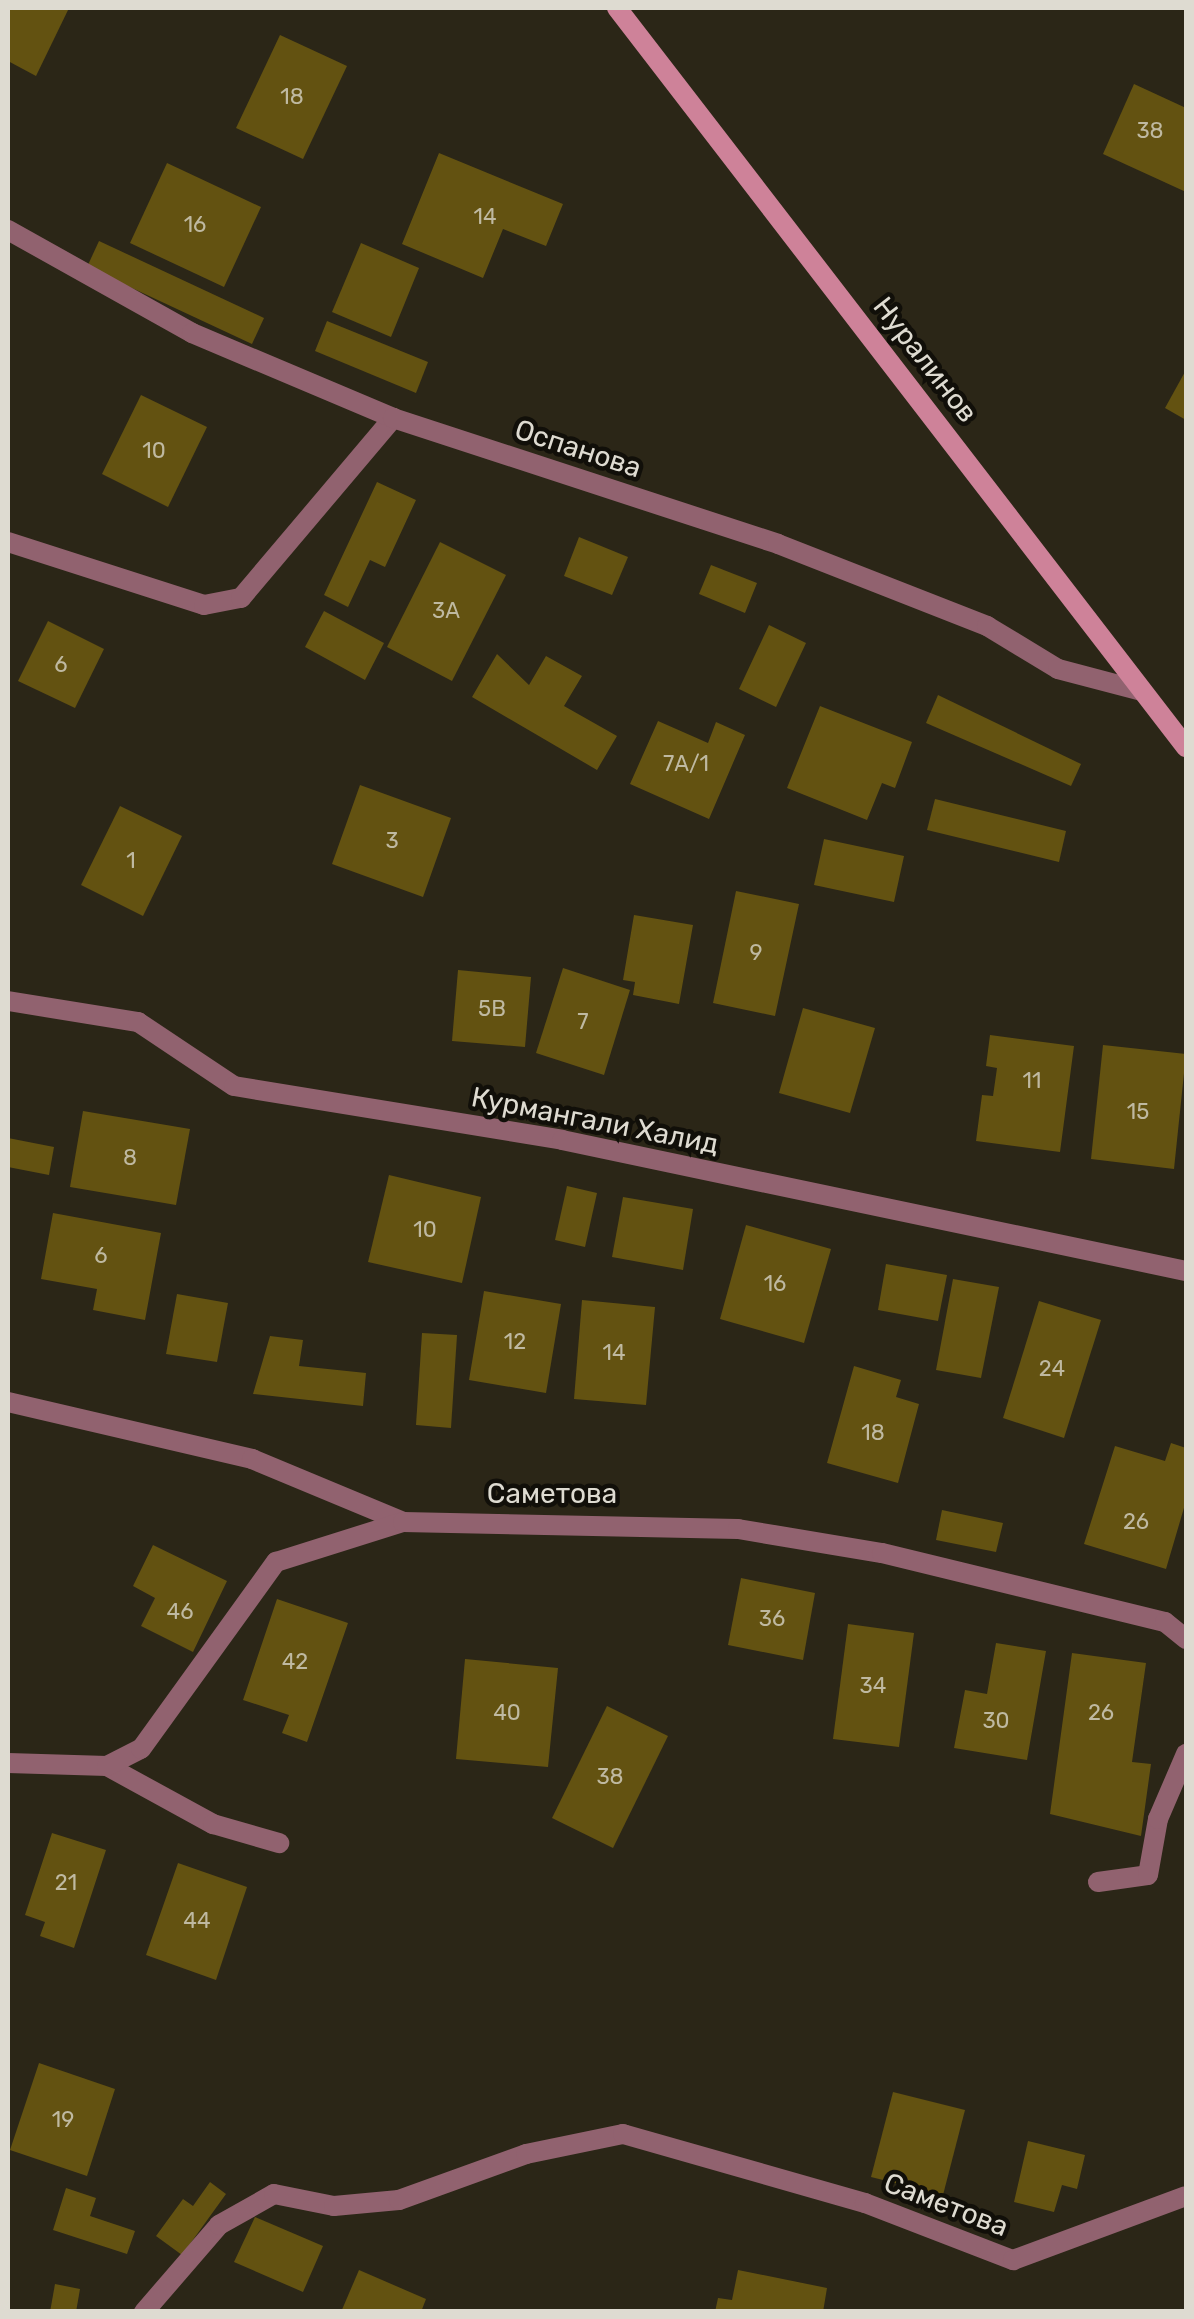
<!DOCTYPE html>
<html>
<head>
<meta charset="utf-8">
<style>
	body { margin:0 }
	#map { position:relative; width:1194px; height:2319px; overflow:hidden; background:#2b2617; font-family:Rubik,sans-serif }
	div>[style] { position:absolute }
	.building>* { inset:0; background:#635211 }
	.service>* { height:20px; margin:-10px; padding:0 10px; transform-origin:10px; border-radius:10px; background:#91626f }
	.minor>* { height:20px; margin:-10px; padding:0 10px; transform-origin:10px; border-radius:10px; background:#91626f }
	.secondary>* { height:20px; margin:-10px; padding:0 10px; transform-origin:10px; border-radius:10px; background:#ce8299 }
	span { translate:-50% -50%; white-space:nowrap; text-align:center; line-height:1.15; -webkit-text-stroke:9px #110f09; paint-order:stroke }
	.number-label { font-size:22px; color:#bfb9a1 }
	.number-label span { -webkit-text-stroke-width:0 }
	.street-label { font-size:28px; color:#dedbd1 }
	.frame { position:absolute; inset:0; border:10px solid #dedbd1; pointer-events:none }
</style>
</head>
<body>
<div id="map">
	<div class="building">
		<i style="clip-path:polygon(8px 8px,69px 8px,36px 76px,8px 61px)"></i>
		<i style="clip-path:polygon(280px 35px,347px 66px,303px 159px,236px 128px)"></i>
		<i style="clip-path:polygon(1134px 84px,1186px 108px,1186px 192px,1103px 154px)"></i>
		<i style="clip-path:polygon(439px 153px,563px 204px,546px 246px,503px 229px,483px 278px,402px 244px)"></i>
		<i style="clip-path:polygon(167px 163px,261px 207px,224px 287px,130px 243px)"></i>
		<i style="clip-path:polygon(99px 241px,264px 318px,252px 344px,87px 267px)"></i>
		<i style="clip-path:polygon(361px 243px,419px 268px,391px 337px,332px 312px)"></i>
		<i style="clip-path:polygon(327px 321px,428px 362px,416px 393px,315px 351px)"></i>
		<i style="clip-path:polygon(1186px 370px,1186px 420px,1165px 408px)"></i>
		<i style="clip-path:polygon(141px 395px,207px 427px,168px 507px,102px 474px)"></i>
		<i style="clip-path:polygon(377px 482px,416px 500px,385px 567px,370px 560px,348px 607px,324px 595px)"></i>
		<i style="clip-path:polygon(579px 537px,628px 557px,612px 595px,564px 576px)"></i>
		<i style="clip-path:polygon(440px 542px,506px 575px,452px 681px,387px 647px)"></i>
		<i style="clip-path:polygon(711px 565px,757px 583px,745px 613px,699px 594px)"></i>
		<i style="clip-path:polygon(324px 611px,384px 643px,365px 680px,305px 647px)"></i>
		<i style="clip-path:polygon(48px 621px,104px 649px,75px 708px,18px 681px)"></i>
		<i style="clip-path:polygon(769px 625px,806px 643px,776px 707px,739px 689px)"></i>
		<i style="clip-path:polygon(497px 654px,529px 685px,546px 656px,582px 676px,564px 706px,617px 736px,597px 770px,472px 697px)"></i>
		<i style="clip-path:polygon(938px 695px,1081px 764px,1071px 786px,926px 723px)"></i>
		<i style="clip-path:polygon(820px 706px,912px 742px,895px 788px,882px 783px,867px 820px,787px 788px)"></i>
		<i style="clip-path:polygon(658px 721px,708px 743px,716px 722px,745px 735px,709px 819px,630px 784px)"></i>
		<i style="clip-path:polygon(360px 785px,451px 818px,423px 897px,332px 864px)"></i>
		<i style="clip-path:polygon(935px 799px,1066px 831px,1059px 862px,927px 830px)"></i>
		<i style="clip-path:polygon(120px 806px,182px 836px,143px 916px,81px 885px)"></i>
		<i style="clip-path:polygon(824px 839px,904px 856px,894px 902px,814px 885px)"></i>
		<i style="clip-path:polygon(736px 891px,799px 904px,775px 1016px,713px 1003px)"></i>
		<i style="clip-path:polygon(634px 915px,693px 925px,679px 1004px,633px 995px,635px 982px,623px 980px)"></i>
		<i style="clip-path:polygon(563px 968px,630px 990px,604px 1075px,536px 1053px)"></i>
		<i style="clip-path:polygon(458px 970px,531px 977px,525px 1047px,452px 1041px)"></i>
		<i style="clip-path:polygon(803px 1008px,875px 1028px,850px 1113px,779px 1093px)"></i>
		<i style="clip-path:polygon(990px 1035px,1074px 1046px,1060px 1152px,976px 1141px,982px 1095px,993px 1096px,997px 1068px,986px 1066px)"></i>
		<i style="clip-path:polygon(1103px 1045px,1186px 1054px,1174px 1169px,1091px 1159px)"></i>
		<i style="clip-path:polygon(83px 1111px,190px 1129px,176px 1205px,70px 1187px)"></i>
		<i style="clip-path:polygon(8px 1138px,54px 1147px,49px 1175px,8px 1167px)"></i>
		<i style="clip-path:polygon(389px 1175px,481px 1197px,462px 1283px,368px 1262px)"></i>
		<i style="clip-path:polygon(567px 1186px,597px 1193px,585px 1247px,555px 1240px)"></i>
		<i style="clip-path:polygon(623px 1197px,693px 1209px,683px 1270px,612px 1257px)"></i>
		<i style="clip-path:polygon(53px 1213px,161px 1233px,145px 1320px,93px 1310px,97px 1289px,41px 1279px)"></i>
		<i style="clip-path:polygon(746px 1225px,831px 1249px,804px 1343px,720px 1319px)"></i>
		<i style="clip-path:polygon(886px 1264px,947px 1275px,938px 1321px,878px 1310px)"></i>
		<i style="clip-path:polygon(953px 1279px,999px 1287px,981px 1378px,936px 1370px)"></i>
		<i style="clip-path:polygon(484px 1291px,561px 1304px,546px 1393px,469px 1380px)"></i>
		<i style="clip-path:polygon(177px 1294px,228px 1303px,217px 1362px,166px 1354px)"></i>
		<i style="clip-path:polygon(582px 1300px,655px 1307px,646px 1405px,574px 1399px)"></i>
		<i style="clip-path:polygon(1039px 1301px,1101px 1320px,1064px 1438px,1003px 1418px)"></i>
		<i style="clip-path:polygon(422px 1333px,457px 1335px,451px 1428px,416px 1425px)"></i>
		<i style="clip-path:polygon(270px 1336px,303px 1340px,299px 1366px,366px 1373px,363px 1406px,253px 1394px)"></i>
		<i style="clip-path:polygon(854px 1366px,901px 1380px,896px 1397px,919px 1404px,898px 1483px,827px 1463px)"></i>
		<i style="clip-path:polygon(1171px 1443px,1186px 1448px,1186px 1501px,1166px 1569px,1084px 1544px,1115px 1446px,1165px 1461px)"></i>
		<i style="clip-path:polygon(942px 1510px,1003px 1523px,996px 1552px,936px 1540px)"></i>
		<i style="clip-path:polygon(153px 1545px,227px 1581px,193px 1652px,141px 1626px,155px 1598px,133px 1586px)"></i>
		<i style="clip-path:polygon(741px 1578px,815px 1593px,803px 1660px,728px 1645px)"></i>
		<i style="clip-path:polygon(277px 1599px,348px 1623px,307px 1742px,282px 1733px,289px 1715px,243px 1700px)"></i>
		<i style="clip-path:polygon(848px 1624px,914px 1633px,899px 1747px,833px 1739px)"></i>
		<i style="clip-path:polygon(996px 1643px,1046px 1651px,1027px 1760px,954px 1748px,965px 1690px,987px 1694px)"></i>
		<i style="clip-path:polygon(1072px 1653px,1146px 1663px,1132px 1762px,1151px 1764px,1141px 1836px,1050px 1814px)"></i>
		<i style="clip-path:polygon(465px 1659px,558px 1668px,548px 1767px,456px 1759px)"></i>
		<i style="clip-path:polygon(607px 1706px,668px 1736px,613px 1848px,552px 1818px)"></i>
		<i style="clip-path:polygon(52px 1833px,106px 1850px,74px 1948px,40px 1936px,45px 1922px,25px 1915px)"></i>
		<i style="clip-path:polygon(178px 1863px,247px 1887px,216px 1980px,146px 1955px)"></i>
		<i style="clip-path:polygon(39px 2063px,115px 2089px,87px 2176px,10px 2150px)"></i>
		<i style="clip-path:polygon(893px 2092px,965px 2110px,943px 2195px,871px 2177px)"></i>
		<i style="clip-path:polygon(1028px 2141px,1085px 2155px,1077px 2189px,1062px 2185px,1054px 2212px,1014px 2202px)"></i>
		<i style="clip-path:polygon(210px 2182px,226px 2194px,182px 2255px,156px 2236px,183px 2199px,193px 2206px)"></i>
		<i style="clip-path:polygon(66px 2188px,96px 2198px,90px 2216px,135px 2231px,127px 2254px,53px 2230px)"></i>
		<i style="clip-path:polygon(255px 2217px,323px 2246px,303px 2292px,234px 2262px)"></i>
		<i style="clip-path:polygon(359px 2270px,426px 2299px,421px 2312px,341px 2312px)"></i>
		<i style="clip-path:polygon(738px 2270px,827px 2288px,823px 2312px,715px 2312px,718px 2298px,732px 2300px)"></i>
		<i style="clip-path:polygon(55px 2284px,80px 2289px,76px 2312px,50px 2312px)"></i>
	</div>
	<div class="service">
		<i style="left:8px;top:542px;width:206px;rotate:17.8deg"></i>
		<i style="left:204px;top:605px;width:38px;rotate:-11deg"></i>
		<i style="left:241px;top:598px;width:236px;rotate:-49.8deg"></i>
		<i style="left:8px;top:1402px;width:251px;rotate:13.1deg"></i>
		<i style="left:252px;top:1459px;width:164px;rotate:22.6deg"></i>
		<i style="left:107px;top:1766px;width:121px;rotate:28.7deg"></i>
		<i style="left:213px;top:1824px;width:69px;rotate:16.1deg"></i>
		<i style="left:1098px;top:1882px;width:50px;rotate:-8deg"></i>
		<i style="left:1148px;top:1875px;width:57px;rotate:-79.9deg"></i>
		<i style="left:1158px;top:1819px;width:71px;rotate:-66.7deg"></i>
		<i style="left:144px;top:2312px;width:115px;rotate:-49.2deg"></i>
		<i style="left:219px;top:2225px;width:63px;rotate:-29.4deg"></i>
		<i style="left:274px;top:2194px;width:61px;rotate:11.3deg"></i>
		<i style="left:334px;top:2206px;width:65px;rotate:-5.3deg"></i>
		<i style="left:399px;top:2200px;width:135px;rotate:-19.9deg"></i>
		<i style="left:526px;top:2154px;width:99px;rotate:-11.7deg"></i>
		<i style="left:623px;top:2134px;width:252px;rotate:15.9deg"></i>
		<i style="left:865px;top:2203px;width:159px;rotate:21.1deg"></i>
		<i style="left:1013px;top:2260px;width:184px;rotate:-20.3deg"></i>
	</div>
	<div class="minor">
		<i style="left:8px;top:230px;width:211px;rotate:29.2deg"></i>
		<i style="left:192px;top:333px;width:218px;rotate:22.9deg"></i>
		<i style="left:393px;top:418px;width:405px;rotate:18.1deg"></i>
		<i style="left:778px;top:544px;width:225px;rotate:21.4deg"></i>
		<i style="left:987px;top:626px;width:83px;rotate:31.2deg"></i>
		<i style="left:1058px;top:669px;width:87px;rotate:14.7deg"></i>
		<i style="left:8px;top:1001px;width:132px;rotate:9.2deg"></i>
		<i style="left:138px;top:1022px;width:115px;rotate:33.7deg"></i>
		<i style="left:234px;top:1086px;width:332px;rotate:9.3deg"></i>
		<i style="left:562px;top:1140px;width:638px;rotate:11.86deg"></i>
		<i style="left:8px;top:1763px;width:99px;rotate:1.7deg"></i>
		<i style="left:107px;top:1766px;width:38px;rotate:-27deg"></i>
		<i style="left:141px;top:1749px;width:231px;rotate:-54.2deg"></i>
		<i style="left:276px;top:1562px;width:133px;rotate:-17.5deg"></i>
		<i style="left:403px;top:1522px;width:335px;rotate:1.2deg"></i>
		<i style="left:738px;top:1529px;width:146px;rotate:9.5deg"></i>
		<i style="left:882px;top:1553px;width:291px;rotate:13.7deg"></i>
		<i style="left:1165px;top:1622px;width:27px;rotate:39deg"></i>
	</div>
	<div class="secondary">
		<i style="left:617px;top:8px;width:933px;rotate:52.41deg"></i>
	</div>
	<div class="number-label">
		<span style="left:292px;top:97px">18</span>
		<span style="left:1150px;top:131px">38</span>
		<span style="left:485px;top:217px">14</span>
		<span style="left:195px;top:225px">16</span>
		<span style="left:154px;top:451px">10</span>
		<span style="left:446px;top:611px">3А</span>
		<span style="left:61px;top:665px">6</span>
		<span style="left:686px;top:764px">7А/1</span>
		<span style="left:392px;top:841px">3</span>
		<span style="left:131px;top:861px">1</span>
		<span style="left:756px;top:953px">9</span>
		<span style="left:492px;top:1009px">5В</span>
		<span style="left:583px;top:1022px">7</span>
		<span style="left:1032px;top:1081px">11</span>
		<span style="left:1138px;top:1112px">15</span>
		<span style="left:130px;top:1158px">8</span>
		<span style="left:425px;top:1230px">10</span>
		<span style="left:101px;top:1256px">6</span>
		<span style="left:775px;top:1284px">16</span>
		<span style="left:515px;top:1342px">12</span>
		<span style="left:614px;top:1353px">14</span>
		<span style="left:1052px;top:1369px">24</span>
		<span style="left:873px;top:1433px">18</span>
		<span style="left:1136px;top:1522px">26</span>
		<span style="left:180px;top:1612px">46</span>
		<span style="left:772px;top:1619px">36</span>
		<span style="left:295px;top:1662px">42</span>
		<span style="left:873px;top:1686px">34</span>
		<span style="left:507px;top:1713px">40</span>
		<span style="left:1101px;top:1713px">26</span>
		<span style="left:996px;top:1721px">30</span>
		<span style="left:610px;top:1777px">38</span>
		<span style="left:66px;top:1883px">21</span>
		<span style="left:197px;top:1921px">44</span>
		<span style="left:63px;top:2120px">19</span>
	</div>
	<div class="street-label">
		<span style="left:925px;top:360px;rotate:52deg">Нуралинов</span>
		<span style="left:578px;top:449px;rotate:18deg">Оспанова</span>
		<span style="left:595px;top:1121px;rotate:11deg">Курмангали Халид</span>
		<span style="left:552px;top:1494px">Саметова</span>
		<span style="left:946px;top:2205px;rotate:21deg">Саметова</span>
	</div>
	<div class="frame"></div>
</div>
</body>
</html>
